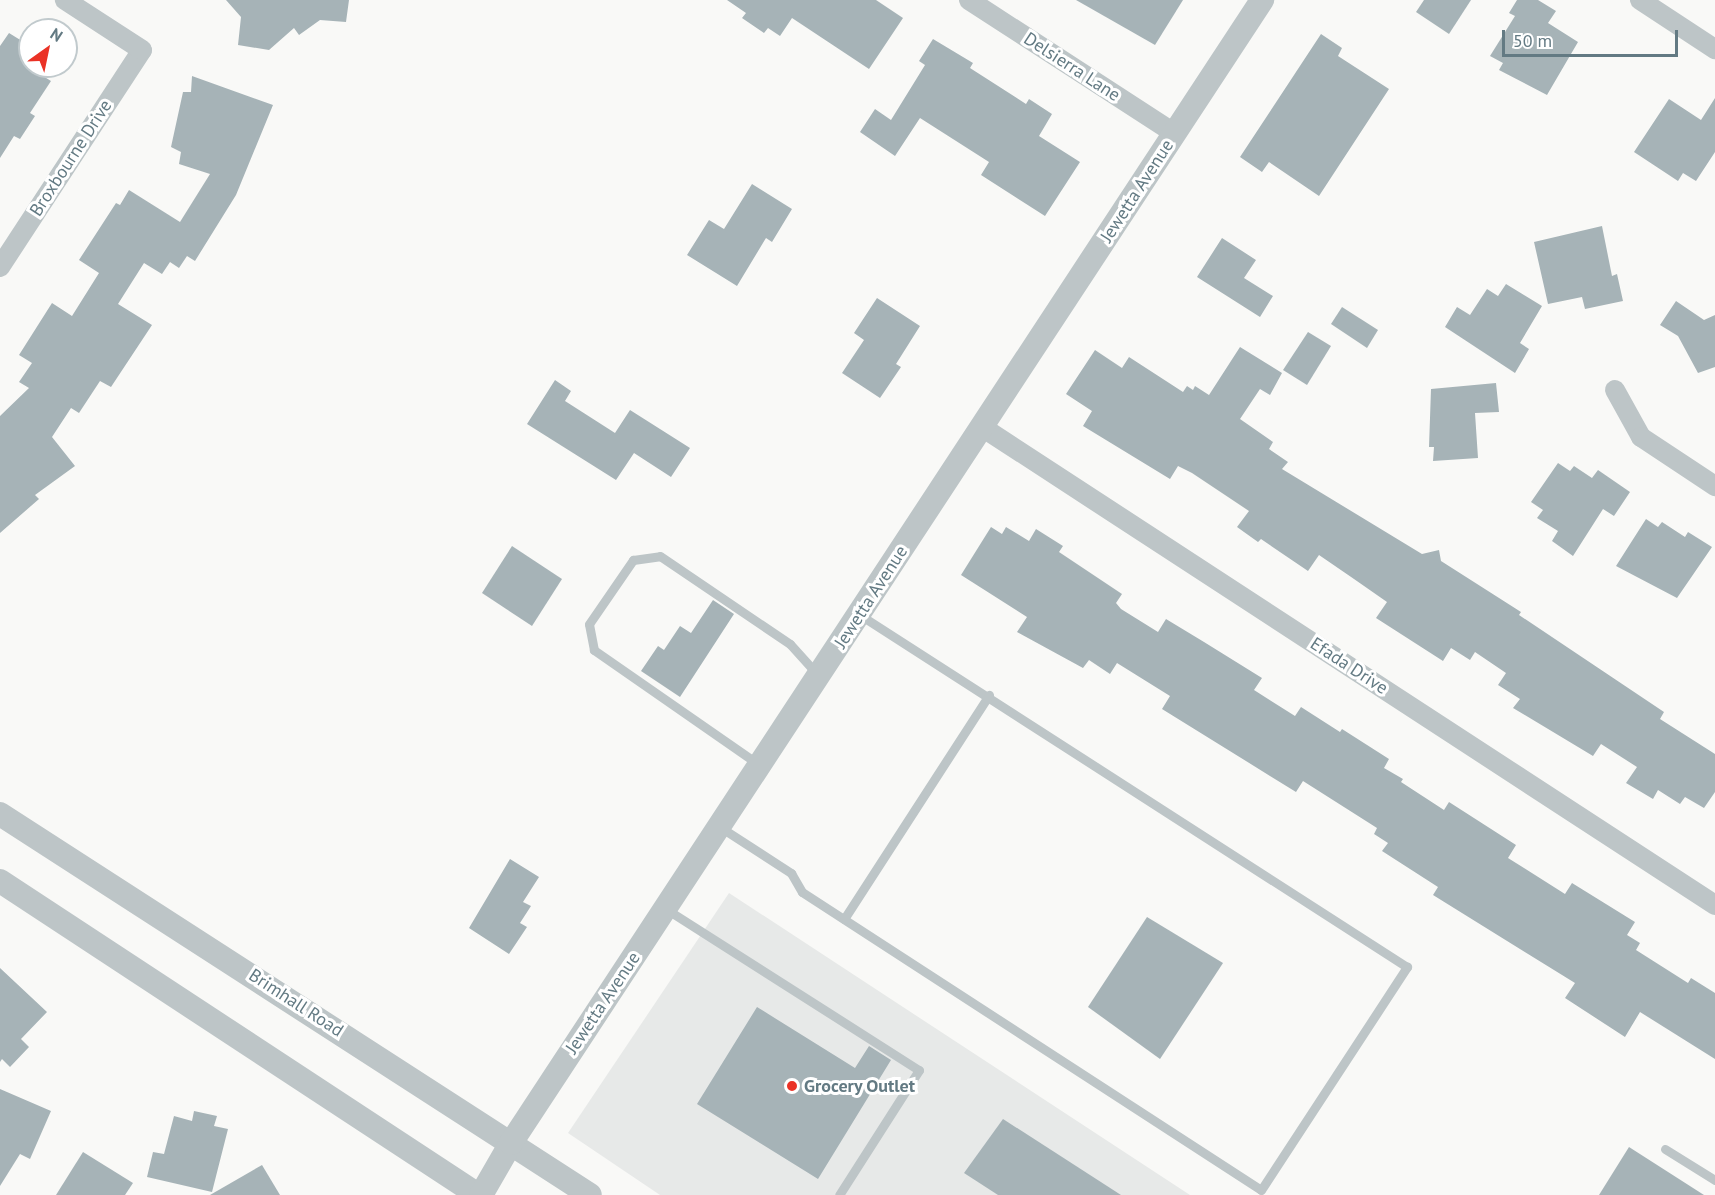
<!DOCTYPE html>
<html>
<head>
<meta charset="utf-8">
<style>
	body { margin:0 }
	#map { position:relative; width:1715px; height:1195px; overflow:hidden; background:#f9f9f7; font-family:"PT Sans",sans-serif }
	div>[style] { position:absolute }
	.built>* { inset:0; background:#e7e9e8 }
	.building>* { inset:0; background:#a6b3b7 }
	.service>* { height:9px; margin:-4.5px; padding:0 4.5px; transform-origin:4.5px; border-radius:4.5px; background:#bdc5c7 }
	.minor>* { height:20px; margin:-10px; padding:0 10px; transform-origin:10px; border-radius:10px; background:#bdc5c7 }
	.tertiary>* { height:24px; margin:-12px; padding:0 12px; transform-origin:12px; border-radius:12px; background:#bdc5c7 }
	.dots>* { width:16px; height:16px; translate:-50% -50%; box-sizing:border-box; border:3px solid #fff; border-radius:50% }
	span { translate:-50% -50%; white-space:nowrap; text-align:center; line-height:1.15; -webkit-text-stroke:6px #fff; paint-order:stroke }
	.street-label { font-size:18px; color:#637a83 }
	.poi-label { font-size:18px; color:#637a83; font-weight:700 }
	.left { translate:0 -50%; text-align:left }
	.north { position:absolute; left:18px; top:18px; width:60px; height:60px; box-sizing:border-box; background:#fff; border:2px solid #c1cacd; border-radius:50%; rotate:33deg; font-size:16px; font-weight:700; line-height:24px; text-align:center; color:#637a83 }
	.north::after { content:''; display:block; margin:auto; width:21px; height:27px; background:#ea3226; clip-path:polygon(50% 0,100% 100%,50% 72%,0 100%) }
	.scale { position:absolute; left:1502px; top:30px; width:176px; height:27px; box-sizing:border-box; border:3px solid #637a83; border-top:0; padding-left:8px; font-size:18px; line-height:21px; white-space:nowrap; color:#637a83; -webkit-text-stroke:4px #fff; paint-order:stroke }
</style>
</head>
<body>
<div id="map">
	<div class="built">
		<i style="clip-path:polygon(729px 893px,1190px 1195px,660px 1195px,568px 1133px)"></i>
	</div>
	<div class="building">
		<i style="clip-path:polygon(226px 0,349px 0,346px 22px,320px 20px,299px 35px,294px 28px,269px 50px,238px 45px,241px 17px)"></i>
		<i style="clip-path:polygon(727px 0,876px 0,903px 18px,869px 69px,792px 18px,780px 36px,768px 28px,764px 33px,742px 18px,746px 13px)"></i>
		<i style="clip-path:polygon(1076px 0,1183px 0,1155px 45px)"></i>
		<i style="clip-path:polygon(1424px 0,1471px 0,1449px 34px,1416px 12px)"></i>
		<i style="clip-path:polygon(1517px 0,1538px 0,1556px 11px,1548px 23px,1578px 42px,1547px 95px,1499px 70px,1503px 63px,1490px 56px,1515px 16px,1509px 13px)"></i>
		<i style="clip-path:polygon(9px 33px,30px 46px,30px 68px,51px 81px,30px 113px,35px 116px,20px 139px,14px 136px,0 158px,0 46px)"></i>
		<i style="clip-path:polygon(1321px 34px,1342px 48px,1338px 56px,1389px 89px,1319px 196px,1269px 162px,1262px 172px,1240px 157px)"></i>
		<i style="clip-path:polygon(933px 39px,973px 63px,970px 68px,1026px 104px,1029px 99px,1052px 114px,1039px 136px,1080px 162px,1045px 216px,981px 175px,989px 162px,920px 118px,895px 156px,860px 132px,875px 109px,891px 120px,925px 65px,919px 61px)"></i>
		<i style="clip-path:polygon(192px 76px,273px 105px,236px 195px,195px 261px,187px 256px,179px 268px,170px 262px,162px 274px,144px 263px,118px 304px,152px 325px,111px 387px,100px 381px,79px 413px,71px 408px,52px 437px,75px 466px,35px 495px,39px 499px,0 533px,0 416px,29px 388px,19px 382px,32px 363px,19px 355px,52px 303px,72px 316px,99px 273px,79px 260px,116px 203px,120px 205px,129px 190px,180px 222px,210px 174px,179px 164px,181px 152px,171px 147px,183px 92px,191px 92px)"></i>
		<i style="clip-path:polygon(1715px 98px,1715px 152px,1696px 181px,1683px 173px,1678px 181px,1634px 152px,1669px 99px,1701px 120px)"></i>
		<i style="clip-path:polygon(752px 184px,792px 209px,772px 242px,766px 238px,737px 286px,687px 255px,709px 220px,724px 229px)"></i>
		<i style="clip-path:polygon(1602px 226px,1612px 276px,1617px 274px,1623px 301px,1585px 309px,1582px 297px,1548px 304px,1534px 242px)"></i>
		<i style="clip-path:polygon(1222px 238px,1256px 260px,1244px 278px,1273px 296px,1260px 317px,1197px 277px)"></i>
		<i style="clip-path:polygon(1506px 284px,1542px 306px,1520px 343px,1529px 349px,1515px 373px,1445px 327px,1457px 307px,1470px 315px,1487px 289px,1498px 296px)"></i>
		<i style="clip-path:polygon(877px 298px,920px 326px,896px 364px,901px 367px,880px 398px,842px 373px,864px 340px,854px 333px)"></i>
		<i style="clip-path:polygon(1676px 301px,1704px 320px,1715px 315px,1715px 367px,1698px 373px,1678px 336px,1660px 325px)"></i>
		<i style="clip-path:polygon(1342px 307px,1378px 330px,1367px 348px,1331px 324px)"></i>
		<i style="clip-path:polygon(1308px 332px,1331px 346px,1307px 385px,1283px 370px)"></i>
		<i style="clip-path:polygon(1240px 347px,1282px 373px,1270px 395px,1260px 389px,1240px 419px,1273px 442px,1269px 449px,1288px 462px,1282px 469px,1422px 554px,1439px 550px,1441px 561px,1521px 612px,1519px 615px,1664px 712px,1660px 719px,1715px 754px,1715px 792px,1704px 808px,1685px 797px,1680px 804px,1658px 790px,1653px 799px,1626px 783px,1637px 767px,1601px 744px,1593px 756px,1513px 708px,1520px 699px,1498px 685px,1506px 673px,1475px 652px,1470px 660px,1451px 648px,1443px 661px,1376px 618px,1387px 602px,1354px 579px,1319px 555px,1308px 571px,1261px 539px,1258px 542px,1237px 527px,1249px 511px,1192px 473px,1178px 466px,1170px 479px,1083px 426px,1092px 411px,1066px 394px,1095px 350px,1122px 368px,1129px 357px,1183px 392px,1187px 386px,1193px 390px,1195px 386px,1209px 395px)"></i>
		<i style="clip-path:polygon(555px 380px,571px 391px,565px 401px,615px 433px,630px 410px,690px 448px,671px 477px,634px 453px,616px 480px,527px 424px)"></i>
		<i style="clip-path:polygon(1496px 383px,1499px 412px,1475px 413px,1478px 458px,1433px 461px,1434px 447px,1429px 447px,1431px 389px)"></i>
		<i style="clip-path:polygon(1558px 463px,1570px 471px,1574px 466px,1592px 478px,1598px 470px,1630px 492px,1614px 516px,1603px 509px,1573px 556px,1552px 541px,1558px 531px,1537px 518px,1543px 510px,1531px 502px)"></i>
		<i style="clip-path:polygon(1646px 519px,1658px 527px,1662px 522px,1685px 537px,1688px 532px,1712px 547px,1677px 598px,1616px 566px)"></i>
		<i style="clip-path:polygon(991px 527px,1002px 534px,1006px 527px,1029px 541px,1036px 529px,1063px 546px,1059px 552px,1122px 594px,1116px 603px,1121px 609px,1158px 632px,1166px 619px,1204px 642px,1262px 678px,1254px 690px,1295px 716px,1301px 707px,1340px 732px,1342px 729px,1389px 759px,1384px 768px,1403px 779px,1401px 782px,1444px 810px,1449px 802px,1516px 845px,1508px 858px,1565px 894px,1572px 883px,1635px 922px,1627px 935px,1640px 943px,1636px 950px,1688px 983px,1691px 978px,1715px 993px,1715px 1059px,1640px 1012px,1625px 1037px,1565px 998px,1575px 983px,1433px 895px,1438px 887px,1382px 851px,1388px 843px,1374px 834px,1377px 828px,1303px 781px,1296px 792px,1162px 709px,1170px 696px,1117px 663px,1110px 674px,1089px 660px,1083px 668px,1017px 632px,1027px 617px,961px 575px)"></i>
		<i style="clip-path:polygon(512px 546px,562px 579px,532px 626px,482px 593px)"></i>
		<i style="clip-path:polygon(713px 600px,734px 614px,680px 697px,641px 671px,658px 646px,664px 650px,680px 626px,691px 633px)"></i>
		<i style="clip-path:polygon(510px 859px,539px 877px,523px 902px,531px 906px,520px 923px,527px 927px,509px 954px,469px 928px)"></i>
		<i style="clip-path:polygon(1147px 917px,1223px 963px,1160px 1059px,1088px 1007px)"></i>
		<i style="clip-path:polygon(0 968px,47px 1012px,21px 1039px,29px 1047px,10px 1067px,2px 1059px,0 1062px)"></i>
		<i style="clip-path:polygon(757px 1007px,855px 1068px,869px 1046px,891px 1060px,818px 1179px,697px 1104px)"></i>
		<i style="clip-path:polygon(0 1089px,51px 1111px,30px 1159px,20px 1154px,0 1186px)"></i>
		<i style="clip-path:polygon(194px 1111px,217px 1116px,214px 1126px,228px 1129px,212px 1192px,147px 1177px,153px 1152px,164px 1154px,174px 1116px,192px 1121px)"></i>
		<i style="clip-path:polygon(1003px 1119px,1121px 1195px,998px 1195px,964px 1173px)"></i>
		<i style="clip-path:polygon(1629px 1147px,1704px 1195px,1599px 1195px)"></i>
		<i style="clip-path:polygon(83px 1152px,133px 1183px,125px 1195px,56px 1195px)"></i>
		<i style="clip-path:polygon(262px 1165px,280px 1195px,210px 1195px)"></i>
	</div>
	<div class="service">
		<i style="left:758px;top:764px;width:200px;rotate:-145.2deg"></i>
		<i style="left:594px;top:650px;width:26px;rotate:-101deg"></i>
		<i style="left:589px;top:624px;width:78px;rotate:-55.5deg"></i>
		<i style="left:633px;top:560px;width:27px;rotate:-8deg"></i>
		<i style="left:660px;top:556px;width:157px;rotate:34.1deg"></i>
		<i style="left:790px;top:644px;width:42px;rotate:47.9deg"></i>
		<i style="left:720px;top:827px;width:85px;rotate:32.9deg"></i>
		<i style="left:791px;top:873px;width:22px;rotate:60deg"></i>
		<i style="left:802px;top:892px;width:547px;rotate:32.99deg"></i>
		<i style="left:1261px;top:1190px;width:267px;rotate:-56.8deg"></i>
		<i style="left:1407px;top:967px;width:650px;rotate:-147.24deg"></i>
		<i style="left:666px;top:909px;width:300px;rotate:32.5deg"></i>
		<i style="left:919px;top:1070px;width:148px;rotate:122.6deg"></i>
		<i style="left:844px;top:919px;width:267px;rotate:-57.1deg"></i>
		<i style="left:1665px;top:1149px;width:59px;rotate:31.8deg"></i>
	</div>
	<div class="minor">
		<i style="left:969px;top:0;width:246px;rotate:33deg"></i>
		<i style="left:1640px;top:0;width:90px;rotate:33.2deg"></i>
		<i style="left:0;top:267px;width:259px;rotate:-56.8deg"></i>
		<i style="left:142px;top:50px;width:92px;rotate:-147deg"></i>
		<i style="left:1615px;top:390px;width:54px;rotate:61deg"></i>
		<i style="left:1641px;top:437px;width:89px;rotate:33.5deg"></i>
		<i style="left:982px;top:427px;width:875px;rotate:33.11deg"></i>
	</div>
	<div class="tertiary">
		<i style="left:0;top:814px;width:702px;rotate:32.85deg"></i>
		<i style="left:0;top:881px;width:572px;rotate:33.3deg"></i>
		<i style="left:481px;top:1195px;width:60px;rotate:-60deg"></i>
		<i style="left:511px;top:1143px;width:1368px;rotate:-56.69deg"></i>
	</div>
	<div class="dots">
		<i style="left:792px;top:1086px;background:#ea3226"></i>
	</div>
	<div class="street-label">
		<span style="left:1072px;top:67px;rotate:33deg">Delsierra Lane</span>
		<span style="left:71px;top:158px;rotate:-57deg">Broxbourne Drive</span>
		<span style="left:1137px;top:191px;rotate:-57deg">Jewetta Avenue</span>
		<span style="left:871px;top:597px;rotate:-57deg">Jewetta Avenue</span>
		<span style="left:1349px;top:666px;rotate:33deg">Efada Drive</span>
		<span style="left:296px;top:1003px;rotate:33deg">Brimhall Road</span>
		<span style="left:603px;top:1003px;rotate:-56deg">Jewetta Avenue</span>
	</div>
	<div class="poi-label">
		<span class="left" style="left:804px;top:1086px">Grocery Outlet</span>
	</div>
	<div class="north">N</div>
	<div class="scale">50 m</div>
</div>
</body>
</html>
